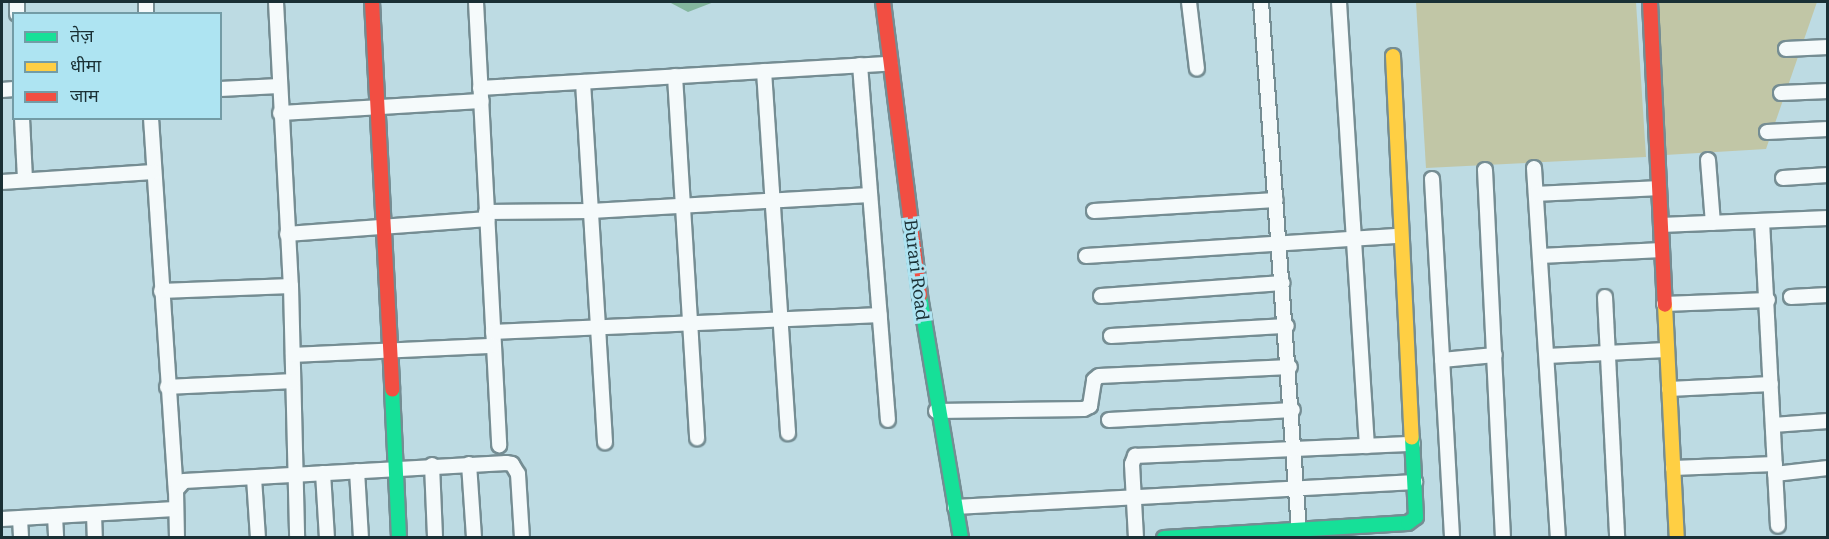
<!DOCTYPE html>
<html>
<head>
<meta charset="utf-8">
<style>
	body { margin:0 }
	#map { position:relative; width:1829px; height:539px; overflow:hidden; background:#bddbe3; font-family:"Roboto Serif","Noto Sans Devanagari",serif }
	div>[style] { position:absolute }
	.green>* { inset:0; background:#c1c6a6 }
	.water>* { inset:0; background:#84b79e }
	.roads { filter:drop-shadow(2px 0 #758d93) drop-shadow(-2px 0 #758d93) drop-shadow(0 2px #758d93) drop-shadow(0 -2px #758d93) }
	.street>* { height:14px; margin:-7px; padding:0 7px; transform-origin:7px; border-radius:7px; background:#f5fafb }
	.fast>* { height:14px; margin:-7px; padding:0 7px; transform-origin:7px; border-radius:7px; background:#16e098 }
	.slow>* { height:14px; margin:-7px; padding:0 7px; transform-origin:7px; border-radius:7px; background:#ffcf43 }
	.jam>* { height:14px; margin:-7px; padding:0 7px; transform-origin:7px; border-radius:7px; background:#f24e42 }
	span { translate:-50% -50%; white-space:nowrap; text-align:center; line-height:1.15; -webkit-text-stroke:6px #aee4f2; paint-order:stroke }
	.street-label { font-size:18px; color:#1a3035 }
	.frame { position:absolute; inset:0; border:3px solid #1a3035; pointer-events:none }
	.legend { position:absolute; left:12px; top:12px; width:210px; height:108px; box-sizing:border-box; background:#aee4f2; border:2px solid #739ca6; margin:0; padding:8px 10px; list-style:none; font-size:18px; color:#1a3035 }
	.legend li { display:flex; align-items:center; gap:12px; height:30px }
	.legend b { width:30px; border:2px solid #739ca6 }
</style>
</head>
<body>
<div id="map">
	<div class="green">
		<i style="clip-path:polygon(1416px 2px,1636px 2px,1646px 157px,1426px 168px)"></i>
		<i style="clip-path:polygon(1658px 2px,1817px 2px,1766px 149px,1665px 155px)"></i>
	</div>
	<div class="water">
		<i style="clip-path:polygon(669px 2px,714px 2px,688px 12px)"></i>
	</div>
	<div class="roads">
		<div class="street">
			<i style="left:17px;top:2px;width:12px;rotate:90deg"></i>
			<i style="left:276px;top:2px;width:284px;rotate:87deg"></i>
			<i style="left:291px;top:286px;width:252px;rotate:88.6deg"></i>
			<i style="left:476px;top:2px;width:444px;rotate:87deg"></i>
			<i style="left:1189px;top:2px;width:67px;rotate:83.2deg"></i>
			<i style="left:1261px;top:2px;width:530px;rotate:85.89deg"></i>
			<i style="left:1339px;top:2px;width:445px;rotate:86.4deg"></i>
			<i style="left:146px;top:14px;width:12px;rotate:-90deg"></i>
			<i style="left:1786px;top:49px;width:42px;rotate:-2.7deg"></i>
			<i style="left:860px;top:65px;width:356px;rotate:85.5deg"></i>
			<i style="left:764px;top:71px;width:363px;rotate:86.2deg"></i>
			<i style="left:675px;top:76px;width:363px;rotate:86.5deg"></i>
			<i style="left:583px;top:82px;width:361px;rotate:86.5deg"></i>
			<i style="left:480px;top:88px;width:411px;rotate:-3.4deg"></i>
			<i style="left:220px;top:89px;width:59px;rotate:-2.9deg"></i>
			<i style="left:2px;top:90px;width:12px;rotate:-5deg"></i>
			<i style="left:1781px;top:93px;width:47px;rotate:-2.4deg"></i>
			<i style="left:280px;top:113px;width:202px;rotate:-3.4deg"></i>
			<i style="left:22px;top:118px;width:62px;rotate:87.2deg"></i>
			<i style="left:151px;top:118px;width:373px;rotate:86.2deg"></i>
			<i style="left:1767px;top:132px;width:61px;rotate:-2.8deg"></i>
			<i style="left:1708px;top:160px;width:63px;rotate:85.5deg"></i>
			<i style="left:1534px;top:168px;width:371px;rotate:86.3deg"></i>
			<i style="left:1485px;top:170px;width:368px;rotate:87.2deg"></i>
			<i style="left:1783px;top:178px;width:45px;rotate:-3.8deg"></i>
			<i style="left:1432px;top:179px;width:360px;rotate:86.8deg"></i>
			<i style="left:2px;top:182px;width:152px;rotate:-3.8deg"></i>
			<i style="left:1536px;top:194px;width:123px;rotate:-2.8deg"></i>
			<i style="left:1094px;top:211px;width:182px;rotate:-3.5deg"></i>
			<i style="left:486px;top:212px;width:105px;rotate:-0.5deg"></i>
			<i style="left:591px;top:211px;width:279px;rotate:-3.3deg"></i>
			<i style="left:1762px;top:221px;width:305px;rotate:87deg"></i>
			<i style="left:1661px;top:225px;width:167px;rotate:-2.4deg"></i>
			<i style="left:287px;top:234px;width:201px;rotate:-4.3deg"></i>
			<i style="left:1086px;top:256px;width:314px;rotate:-3.7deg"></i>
			<i style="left:1540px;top:256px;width:122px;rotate:-2.8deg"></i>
			<i style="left:161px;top:291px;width:130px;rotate:-2.2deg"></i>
			<i style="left:1101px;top:296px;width:182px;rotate:-4.1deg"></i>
			<i style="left:1605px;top:297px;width:241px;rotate:87.1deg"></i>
			<i style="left:1791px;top:297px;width:37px;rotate:-3deg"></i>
			<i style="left:1664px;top:304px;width:104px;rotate:-2.2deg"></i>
			<i style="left:493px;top:332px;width:387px;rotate:-2.5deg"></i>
			<i style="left:1111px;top:336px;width:176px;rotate:-3.3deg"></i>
			<i style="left:293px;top:355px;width:200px;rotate:-2.6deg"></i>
			<i style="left:1547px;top:356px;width:119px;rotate:-2.9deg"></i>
			<i style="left:1442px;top:360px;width:53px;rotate:-5.4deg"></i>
			<i style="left:167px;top:387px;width:126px;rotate:-2.7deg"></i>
			<i style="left:1669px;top:389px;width:102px;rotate:-2.8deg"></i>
			<i style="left:936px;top:411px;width:148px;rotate:-0.8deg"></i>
			<i style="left:1084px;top:409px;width:7px;rotate:-27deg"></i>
			<i style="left:1090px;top:406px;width:26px;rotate:-81deg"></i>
			<i style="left:1094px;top:380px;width:6px;rotate:-39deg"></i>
			<i style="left:1099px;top:376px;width:191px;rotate:-2.7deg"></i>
			<i style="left:1109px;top:420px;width:184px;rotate:-3.1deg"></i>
			<i style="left:1773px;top:425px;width:55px;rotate:-4.2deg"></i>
			<i style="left:469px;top:464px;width:74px;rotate:86.1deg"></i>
			<i style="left:432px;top:465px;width:73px;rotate:87.6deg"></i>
			<i style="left:1673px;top:468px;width:102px;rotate:-2.2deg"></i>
			<i style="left:357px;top:471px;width:67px;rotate:86.6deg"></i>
			<i style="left:323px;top:473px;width:65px;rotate:86.5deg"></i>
			<i style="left:1775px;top:474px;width:53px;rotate:-6.5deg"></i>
			<i style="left:254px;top:478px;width:60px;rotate:86.2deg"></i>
			<i style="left:955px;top:507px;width:461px;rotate:-3.1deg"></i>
			<i style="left:94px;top:514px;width:24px;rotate:88deg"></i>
			<i style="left:55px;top:516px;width:22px;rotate:87deg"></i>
			<i style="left:20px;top:518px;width:20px;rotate:87deg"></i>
			<i style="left:2px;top:519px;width:173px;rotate:-3.3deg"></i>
			<i style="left:177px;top:538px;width:48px;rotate:-91.2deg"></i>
			<i style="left:176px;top:490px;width:12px;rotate:-48deg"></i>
			<i style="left:184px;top:481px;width:323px;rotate:-3.2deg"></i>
			<i style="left:506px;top:463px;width:6px;rotate:9deg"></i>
			<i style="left:512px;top:464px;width:12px;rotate:59deg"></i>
			<i style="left:518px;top:474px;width:64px;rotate:86.4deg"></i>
			<i style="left:1136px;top:538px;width:74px;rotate:-93.1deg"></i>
			<i style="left:1132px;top:464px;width:9px;rotate:-69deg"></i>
			<i style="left:1135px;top:456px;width:278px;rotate:-2.5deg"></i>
		</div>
		<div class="fast">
			<i style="left:920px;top:296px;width:245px;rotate:80.4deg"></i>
			<i style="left:392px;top:389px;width:149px;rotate:87.3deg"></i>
			<i style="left:1164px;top:538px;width:244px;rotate:-3.5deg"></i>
			<i style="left:1408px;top:523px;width:10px;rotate:-37deg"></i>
			<i style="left:1416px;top:517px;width:79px;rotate:-92.9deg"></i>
		</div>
		<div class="slow">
			<i style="left:1393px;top:56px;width:382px;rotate:87.2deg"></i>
			<i style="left:1665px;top:305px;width:233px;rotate:87.1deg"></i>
		</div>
		<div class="jam">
			<i style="left:372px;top:2px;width:388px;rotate:87deg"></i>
			<i style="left:883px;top:2px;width:296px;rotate:82.8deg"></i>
			<i style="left:1650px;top:2px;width:303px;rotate:87.2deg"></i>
		</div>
	</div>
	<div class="street-label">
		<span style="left:916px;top:270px;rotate:83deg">Burari Road</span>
	</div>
	<div class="frame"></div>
	<ul class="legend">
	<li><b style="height:8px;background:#16e098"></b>तेज़</li>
	<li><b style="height:8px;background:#ffcf43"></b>धीमा</li>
	<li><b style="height:8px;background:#f24e42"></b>जाम</li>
	</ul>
</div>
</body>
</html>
